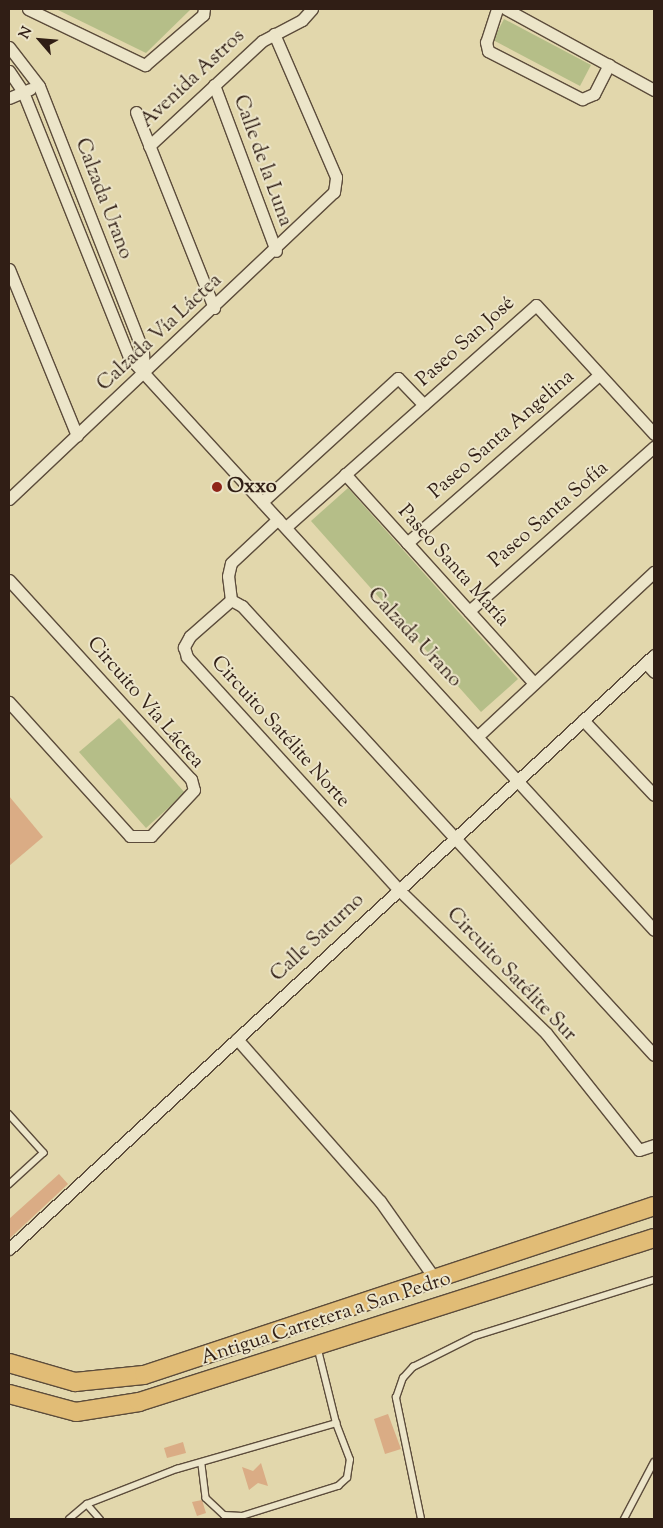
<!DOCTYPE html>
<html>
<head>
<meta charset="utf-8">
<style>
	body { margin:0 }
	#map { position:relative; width:663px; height:1528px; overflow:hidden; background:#e2d7ac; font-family:"Sorts Mill Goudy",serif }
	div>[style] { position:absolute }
	.green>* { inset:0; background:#b5be88 }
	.building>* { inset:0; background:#daac85 }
	.roads { filter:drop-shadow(1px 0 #5c4c3b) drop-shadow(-1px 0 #5c4c3b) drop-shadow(0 1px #5c4c3b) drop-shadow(0 -1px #5c4c3b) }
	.lane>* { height:5.5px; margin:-2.75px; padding:0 2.75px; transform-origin:2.75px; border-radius:2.75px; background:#ece5c9 }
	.street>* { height:11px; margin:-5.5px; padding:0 5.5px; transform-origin:5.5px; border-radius:5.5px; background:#ece5c9 }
	.primary>* { height:18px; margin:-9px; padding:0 9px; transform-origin:9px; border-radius:9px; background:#e1bc76 }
	.dots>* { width:14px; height:14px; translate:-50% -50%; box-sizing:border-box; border:2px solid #ece5c9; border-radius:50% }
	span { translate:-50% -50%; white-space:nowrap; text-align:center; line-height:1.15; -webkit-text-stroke:4px #ece5c9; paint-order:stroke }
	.street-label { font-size:20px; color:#301e15 }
	.poi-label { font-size:20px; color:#301e15; font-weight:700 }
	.left { translate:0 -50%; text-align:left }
	.frame { position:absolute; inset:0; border:10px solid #301e15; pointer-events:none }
	.north { position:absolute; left:15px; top:15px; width:50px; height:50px; -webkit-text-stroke:4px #ece5c9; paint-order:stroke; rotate:297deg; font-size:14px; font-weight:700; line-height:20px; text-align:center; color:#301e15 }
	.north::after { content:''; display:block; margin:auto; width:18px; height:22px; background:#301e15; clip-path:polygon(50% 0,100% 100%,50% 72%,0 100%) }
</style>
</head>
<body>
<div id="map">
	<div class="green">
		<i style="clip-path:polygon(56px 9px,191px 9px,146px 53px)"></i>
		<i style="clip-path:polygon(504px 19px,591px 65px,580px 86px,493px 40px)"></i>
		<i style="clip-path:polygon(348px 488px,518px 679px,481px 712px,311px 521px)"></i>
		<i style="clip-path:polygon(119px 718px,185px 793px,146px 828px,79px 752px)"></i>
	</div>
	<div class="building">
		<i style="clip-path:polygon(9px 796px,43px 837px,9px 866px)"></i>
		<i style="clip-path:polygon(59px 1174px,68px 1184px,9px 1239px,9px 1219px)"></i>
		<i style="clip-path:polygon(388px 1414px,401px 1449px,385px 1454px,374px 1419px)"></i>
		<i style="clip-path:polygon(183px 1442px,186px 1453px,167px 1458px,164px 1448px)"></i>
		<i style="clip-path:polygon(261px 1463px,268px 1486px,258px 1483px,249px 1490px,242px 1467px,253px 1471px)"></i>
		<i style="clip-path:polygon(202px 1500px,206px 1513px,197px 1516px,192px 1502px)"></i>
	</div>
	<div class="roads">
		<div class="lane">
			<i style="left:9px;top:1114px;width:52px;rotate:48.1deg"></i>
			<i style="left:44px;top:1153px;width:47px;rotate:137.6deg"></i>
			<i style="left:202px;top:1465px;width:33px;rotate:83deg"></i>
			<i style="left:206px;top:1498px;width:25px;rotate:43deg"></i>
			<i style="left:224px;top:1515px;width:18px;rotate:3deg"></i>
			<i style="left:242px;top:1516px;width:101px;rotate:-17.4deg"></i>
			<i style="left:338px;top:1486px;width:12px;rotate:-42deg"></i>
			<i style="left:347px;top:1478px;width:18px;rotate:-81deg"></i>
			<i style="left:350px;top:1460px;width:40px;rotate:-111deg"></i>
			<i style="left:87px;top:1504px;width:20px;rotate:49deg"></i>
			<i style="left:69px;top:1519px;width:23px;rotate:-40deg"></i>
			<i style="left:87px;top:1504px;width:97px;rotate:-21.3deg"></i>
			<i style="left:177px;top:1469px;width:166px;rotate:-16.1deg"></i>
			<i style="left:336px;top:1423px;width:79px;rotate:-103.9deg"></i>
			<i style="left:421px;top:1519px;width:124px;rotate:-101.7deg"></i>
			<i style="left:396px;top:1398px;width:21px;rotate:-71deg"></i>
			<i style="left:403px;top:1378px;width:15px;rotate:-48deg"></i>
			<i style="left:413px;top:1367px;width:69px;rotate:-26.6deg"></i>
			<i style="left:475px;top:1336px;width:188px;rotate:-17.4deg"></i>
			<i style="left:624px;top:1519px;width:64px;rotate:-62.2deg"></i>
		</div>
		<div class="street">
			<i style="left:28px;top:9px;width:130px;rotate:25.6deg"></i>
			<i style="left:145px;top:65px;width:77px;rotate:-40.8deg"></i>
			<i style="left:203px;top:15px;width:6px;rotate:-81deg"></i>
			<i style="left:497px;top:9px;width:35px;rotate:108deg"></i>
			<i style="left:486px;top:42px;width:9px;rotate:77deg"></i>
			<i style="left:488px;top:51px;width:106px;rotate:27.1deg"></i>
			<i style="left:582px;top:99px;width:13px;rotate:-23deg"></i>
			<i style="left:594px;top:94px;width:33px;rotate:-63deg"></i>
			<i style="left:506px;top:9px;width:169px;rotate:28.7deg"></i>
			<i style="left:9px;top:47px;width:49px;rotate:52.4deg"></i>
			<i style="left:39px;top:86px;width:285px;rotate:68.6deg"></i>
			<i style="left:143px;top:351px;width:23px;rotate:88deg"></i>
			<i style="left:9px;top:71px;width:25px;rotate:56deg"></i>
			<i style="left:23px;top:92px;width:285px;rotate:68.2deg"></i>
			<i style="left:129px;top:357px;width:777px;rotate:47.5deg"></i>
			<i style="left:214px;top:85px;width:177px;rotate:69.5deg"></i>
			<i style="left:9px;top:98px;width:23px;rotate:-23deg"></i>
			<i style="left:136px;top:112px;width:211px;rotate:68.3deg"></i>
			<i style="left:149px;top:146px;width:154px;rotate:-42.9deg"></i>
			<i style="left:262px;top:41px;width:45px;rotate:-27.7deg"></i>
			<i style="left:302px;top:20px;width:15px;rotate:-48deg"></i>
			<i style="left:9px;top:269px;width:180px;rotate:67.8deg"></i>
			<i style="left:345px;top:474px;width:282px;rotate:47.9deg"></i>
			<i style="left:9px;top:499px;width:447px;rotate:-43.4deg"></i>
			<i style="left:334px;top:192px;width:15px;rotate:-82deg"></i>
			<i style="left:336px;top:177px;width:156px;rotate:-113.4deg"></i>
			<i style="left:262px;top:502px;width:184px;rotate:-42.4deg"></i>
			<i style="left:398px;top:378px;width:37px;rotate:46deg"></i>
			<i style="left:286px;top:527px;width:334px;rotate:-41.6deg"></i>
			<i style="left:536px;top:305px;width:175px;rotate:47.5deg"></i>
			<i style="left:407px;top:543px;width:255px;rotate:-41.2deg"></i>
			<i style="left:9px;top:580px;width:270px;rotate:47.6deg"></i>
			<i style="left:191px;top:779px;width:11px;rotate:75deg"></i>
			<i style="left:194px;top:790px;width:63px;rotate:133.1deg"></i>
			<i style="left:151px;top:836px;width:21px;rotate:180deg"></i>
			<i style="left:130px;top:836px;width:181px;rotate:-132.1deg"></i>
			<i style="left:231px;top:600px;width:55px;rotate:138.7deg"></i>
			<i style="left:190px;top:636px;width:13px;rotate:119deg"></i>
			<i style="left:184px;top:647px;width:10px;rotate:73deg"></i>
			<i style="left:187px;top:657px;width:314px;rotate:47.7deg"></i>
			<i style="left:398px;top:889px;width:206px;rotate:44.2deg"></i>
			<i style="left:546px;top:1033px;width:149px;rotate:51.5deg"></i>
			<i style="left:639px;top:1150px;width:16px;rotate:-18deg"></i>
			<i style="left:231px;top:600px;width:13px;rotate:29deg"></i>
			<i style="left:242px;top:606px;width:609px;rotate:47.46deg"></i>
			<i style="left:231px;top:600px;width:24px;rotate:-97deg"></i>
			<i style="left:228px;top:576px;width:13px;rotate:-77deg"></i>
			<i style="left:231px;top:563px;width:64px;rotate:-43.1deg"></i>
			<i style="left:469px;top:611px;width:247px;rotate:-41.6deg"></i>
			<i style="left:646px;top:663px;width:12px;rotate:48deg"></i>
			<i style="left:583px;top:720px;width:103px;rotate:46.6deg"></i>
			<i style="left:478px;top:736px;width:241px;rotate:-43deg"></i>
			<i style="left:237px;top:1039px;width:216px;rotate:48.6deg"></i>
			<i style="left:380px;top:1201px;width:92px;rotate:54.8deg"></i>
			<i style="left:9px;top:1249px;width:877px;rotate:-42.64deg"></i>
		</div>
		<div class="primary">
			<i style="left:9px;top:1363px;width:69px;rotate:16.1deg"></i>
			<i style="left:75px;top:1382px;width:69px;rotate:-5.8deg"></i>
			<i style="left:144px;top:1375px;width:537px;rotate:-18.33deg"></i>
			<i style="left:9px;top:1394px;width:69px;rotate:15deg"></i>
			<i style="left:76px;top:1412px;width:64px;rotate:-9deg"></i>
			<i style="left:139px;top:1402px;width:540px;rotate:-17.66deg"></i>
		</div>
	</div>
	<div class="dots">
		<i style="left:217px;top:487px;background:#8f2418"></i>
	</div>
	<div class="street-label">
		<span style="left:193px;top:79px;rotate:-43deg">Avenida Astros</span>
		<span style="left:262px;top:161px;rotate:70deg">Calle de la Luna</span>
		<span style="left:103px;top:199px;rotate:69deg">Calzada Urano</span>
		<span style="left:160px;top:333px;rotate:-43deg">Calzada Vía Láctea</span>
		<span style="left:466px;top:342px;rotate:-42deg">Paseo San José</span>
		<span style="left:502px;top:435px;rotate:-41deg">Paseo Santa Angelina</span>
		<span style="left:549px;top:515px;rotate:-41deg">Paseo Santa Sofía</span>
		<span style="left:453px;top:566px;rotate:48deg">Paseo Santa María</span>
		<span style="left:414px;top:638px;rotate:47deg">Calzada Urano</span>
		<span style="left:145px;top:703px;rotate:49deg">Circuito Vía Láctea</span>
		<span style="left:280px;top:732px;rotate:48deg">Circuito Satélite Norte</span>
		<span style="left:318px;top:938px;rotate:-43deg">Calle Saturno</span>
		<span style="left:511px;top:975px;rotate:46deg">Circuito Satélite Sur</span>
		<span style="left:326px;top:1319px;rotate:-18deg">Antigua Carretera a San Pedro</span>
	</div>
	<div class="poi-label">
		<span class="left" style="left:227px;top:487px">Oxxo</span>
	</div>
	<div class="frame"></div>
	<div class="north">N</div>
</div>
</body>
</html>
